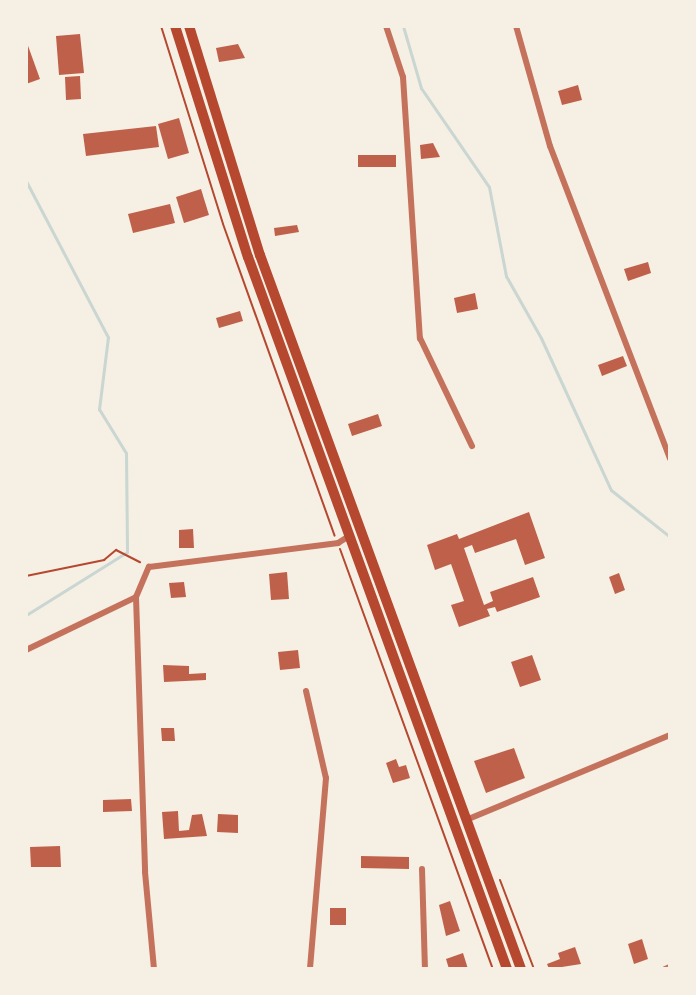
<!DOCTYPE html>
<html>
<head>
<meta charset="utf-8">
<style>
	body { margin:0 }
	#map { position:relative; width:696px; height:995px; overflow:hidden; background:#f6efe4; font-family:Lato,sans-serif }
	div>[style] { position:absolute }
	.stream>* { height:3px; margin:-1.5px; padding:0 1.5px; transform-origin:1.5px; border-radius:1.5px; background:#c9d6d2 }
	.building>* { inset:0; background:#bf614a }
	.path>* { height:2px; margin:-1px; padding:0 1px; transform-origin:1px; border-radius:1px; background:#b5482f }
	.minor>* { height:6px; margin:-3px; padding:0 3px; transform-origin:3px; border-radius:3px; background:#c5725c }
	.primary>* { height:10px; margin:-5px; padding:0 5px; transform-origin:5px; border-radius:5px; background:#b5482f }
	span { translate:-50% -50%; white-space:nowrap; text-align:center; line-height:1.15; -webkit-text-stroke:6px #f6efe4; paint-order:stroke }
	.frame { position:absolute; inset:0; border:28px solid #f6efe4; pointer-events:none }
</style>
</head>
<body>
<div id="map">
	<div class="stream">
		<i style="left:403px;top:26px;width:65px;rotate:73.8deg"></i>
		<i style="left:421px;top:88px;width:120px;rotate:55.5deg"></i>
		<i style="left:489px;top:187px;width:91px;rotate:79.2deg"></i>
		<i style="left:506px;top:276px;width:71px;rotate:60.6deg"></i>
		<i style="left:541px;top:338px;width:167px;rotate:65.3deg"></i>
		<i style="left:611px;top:490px;width:75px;rotate:38.5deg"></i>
		<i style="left:26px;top:181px;width:176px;rotate:62.3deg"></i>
		<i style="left:108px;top:337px;width:73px;rotate:97.1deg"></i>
		<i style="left:99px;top:409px;width:52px;rotate:58.5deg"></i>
		<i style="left:126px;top:453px;width:99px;rotate:89.4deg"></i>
		<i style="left:127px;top:552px;width:119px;rotate:148deg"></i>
	</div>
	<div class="building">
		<i style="clip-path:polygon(80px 34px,84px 73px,59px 75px,56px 36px)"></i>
		<i style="clip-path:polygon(27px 43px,40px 79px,26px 84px,26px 49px)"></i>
		<i style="clip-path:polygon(238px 44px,245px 58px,219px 62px,216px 48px)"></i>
		<i style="clip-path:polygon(80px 76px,81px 99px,66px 100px,65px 77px)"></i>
		<i style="clip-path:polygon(578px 85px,582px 100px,562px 105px,558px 91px)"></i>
		<i style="clip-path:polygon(179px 118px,189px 153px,168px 159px,158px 124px)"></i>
		<i style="clip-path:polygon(156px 126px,159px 147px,86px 156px,83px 134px)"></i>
		<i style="clip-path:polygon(433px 143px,440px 157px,421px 159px,420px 145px)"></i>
		<i style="clip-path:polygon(358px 155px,396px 155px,396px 167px,358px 167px)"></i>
		<i style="clip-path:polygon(201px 189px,209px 215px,184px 223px,176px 197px)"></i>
		<i style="clip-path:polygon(170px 204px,175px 223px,133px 233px,128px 214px)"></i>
		<i style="clip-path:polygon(297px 225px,299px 232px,275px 236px,274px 228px)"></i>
		<i style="clip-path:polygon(648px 262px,651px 273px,628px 281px,624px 269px)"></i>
		<i style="clip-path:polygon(475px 293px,478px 309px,457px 313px,454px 298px)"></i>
		<i style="clip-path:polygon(240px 311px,243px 321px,219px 328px,216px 318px)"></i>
		<i style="clip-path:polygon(623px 356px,627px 366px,602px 376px,598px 365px)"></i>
		<i style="clip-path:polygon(378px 414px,382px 426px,352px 436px,348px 424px)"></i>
		<i style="clip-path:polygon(529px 512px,545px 558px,525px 565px,516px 539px,475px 553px,472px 545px,464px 548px,484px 605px,493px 601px,490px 592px,533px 577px,540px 597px,497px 612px,495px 607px,487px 609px,490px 616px,459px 627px,451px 605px,464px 601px,451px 564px,435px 570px,427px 545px,457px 534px,459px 539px)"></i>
		<i style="clip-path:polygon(193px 529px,194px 548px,179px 548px,179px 530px)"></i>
		<i style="clip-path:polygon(287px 572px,289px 599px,271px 600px,269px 574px)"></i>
		<i style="clip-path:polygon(619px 573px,625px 590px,615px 594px,609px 577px)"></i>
		<i style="clip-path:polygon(184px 582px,186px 597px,171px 598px,169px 583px)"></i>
		<i style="clip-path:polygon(298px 650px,300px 668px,280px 670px,278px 652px)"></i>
		<i style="clip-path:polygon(532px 655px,541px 680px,520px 687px,511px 662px)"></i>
		<i style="clip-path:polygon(163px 665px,189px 666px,189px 674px,206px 673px,206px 680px,164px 682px)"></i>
		<i style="clip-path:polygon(161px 728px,174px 728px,175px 741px,162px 741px)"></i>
		<i style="clip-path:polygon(514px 748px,525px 778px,486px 793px,474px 761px)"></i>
		<i style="clip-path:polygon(396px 759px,399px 767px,406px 765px,410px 778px,393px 783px,386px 763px)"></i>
		<i style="clip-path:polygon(131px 799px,132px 811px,103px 812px,103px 800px)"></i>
		<i style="clip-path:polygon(178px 811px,179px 831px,189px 830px,192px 815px,202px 814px,207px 836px,164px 839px,162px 812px)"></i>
		<i style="clip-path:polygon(218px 814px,238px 815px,238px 833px,217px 832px)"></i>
		<i style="clip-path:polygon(60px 846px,61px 867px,31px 867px,30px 847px)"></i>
		<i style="clip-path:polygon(361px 856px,409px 857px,409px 869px,361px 868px)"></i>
		<i style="clip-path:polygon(450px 901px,460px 931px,446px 936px,439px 905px)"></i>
		<i style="clip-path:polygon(330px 908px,346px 908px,346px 925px,330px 925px)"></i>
		<i style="clip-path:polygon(642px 939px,648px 959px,634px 964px,628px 944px)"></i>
		<i style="clip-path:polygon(575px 947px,581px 964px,549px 969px,547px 964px,560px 959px,558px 953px)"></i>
		<i style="clip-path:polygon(463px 953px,468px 969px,449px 969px,446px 959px)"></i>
	</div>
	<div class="path">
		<i style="left:161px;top:26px;width:207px;rotate:72.6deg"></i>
		<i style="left:223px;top:224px;width:331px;rotate:70.3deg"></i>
		<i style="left:340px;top:549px;width:447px;rotate:70deg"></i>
		<i style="left:26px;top:576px;width:80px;rotate:-11.6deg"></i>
		<i style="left:104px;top:560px;width:16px;rotate:-40deg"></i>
		<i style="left:116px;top:550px;width:27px;rotate:27deg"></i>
		<i style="left:500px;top:880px;width:95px;rotate:69.1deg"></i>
	</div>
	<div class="minor">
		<i style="left:386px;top:26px;width:54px;rotate:71.6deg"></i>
		<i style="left:403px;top:77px;width:262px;rotate:86.3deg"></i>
		<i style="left:420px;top:338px;width:120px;rotate:64.3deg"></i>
		<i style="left:516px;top:26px;width:125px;rotate:74.2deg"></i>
		<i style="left:550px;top:146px;width:335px;rotate:69deg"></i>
		<i style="left:136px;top:597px;width:275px;rotate:88.1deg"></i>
		<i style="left:145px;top:872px;width:97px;rotate:84.7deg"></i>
		<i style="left:26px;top:650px;width:122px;rotate:-25.7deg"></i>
		<i style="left:136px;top:597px;width:33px;rotate:-67deg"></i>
		<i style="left:149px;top:567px;width:191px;rotate:-7.2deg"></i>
		<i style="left:338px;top:543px;width:13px;rotate:-32deg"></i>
		<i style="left:306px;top:691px;width:89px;rotate:77.1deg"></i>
		<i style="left:326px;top:778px;width:192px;rotate:94.8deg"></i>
		<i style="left:466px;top:820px;width:221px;rotate:-22.6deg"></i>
		<i style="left:422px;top:869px;width:100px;rotate:88.3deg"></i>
		<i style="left:665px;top:969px;width:5px;rotate:-22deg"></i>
	</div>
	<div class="primary">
		<i style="left:175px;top:26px;width:242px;rotate:72.5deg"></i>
		<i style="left:248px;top:257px;width:758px;rotate:70.01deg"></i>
		<i style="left:189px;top:26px;width:240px;rotate:72.8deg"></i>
		<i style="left:260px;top:255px;width:760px;rotate:69.92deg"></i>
	</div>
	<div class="frame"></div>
</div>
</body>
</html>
